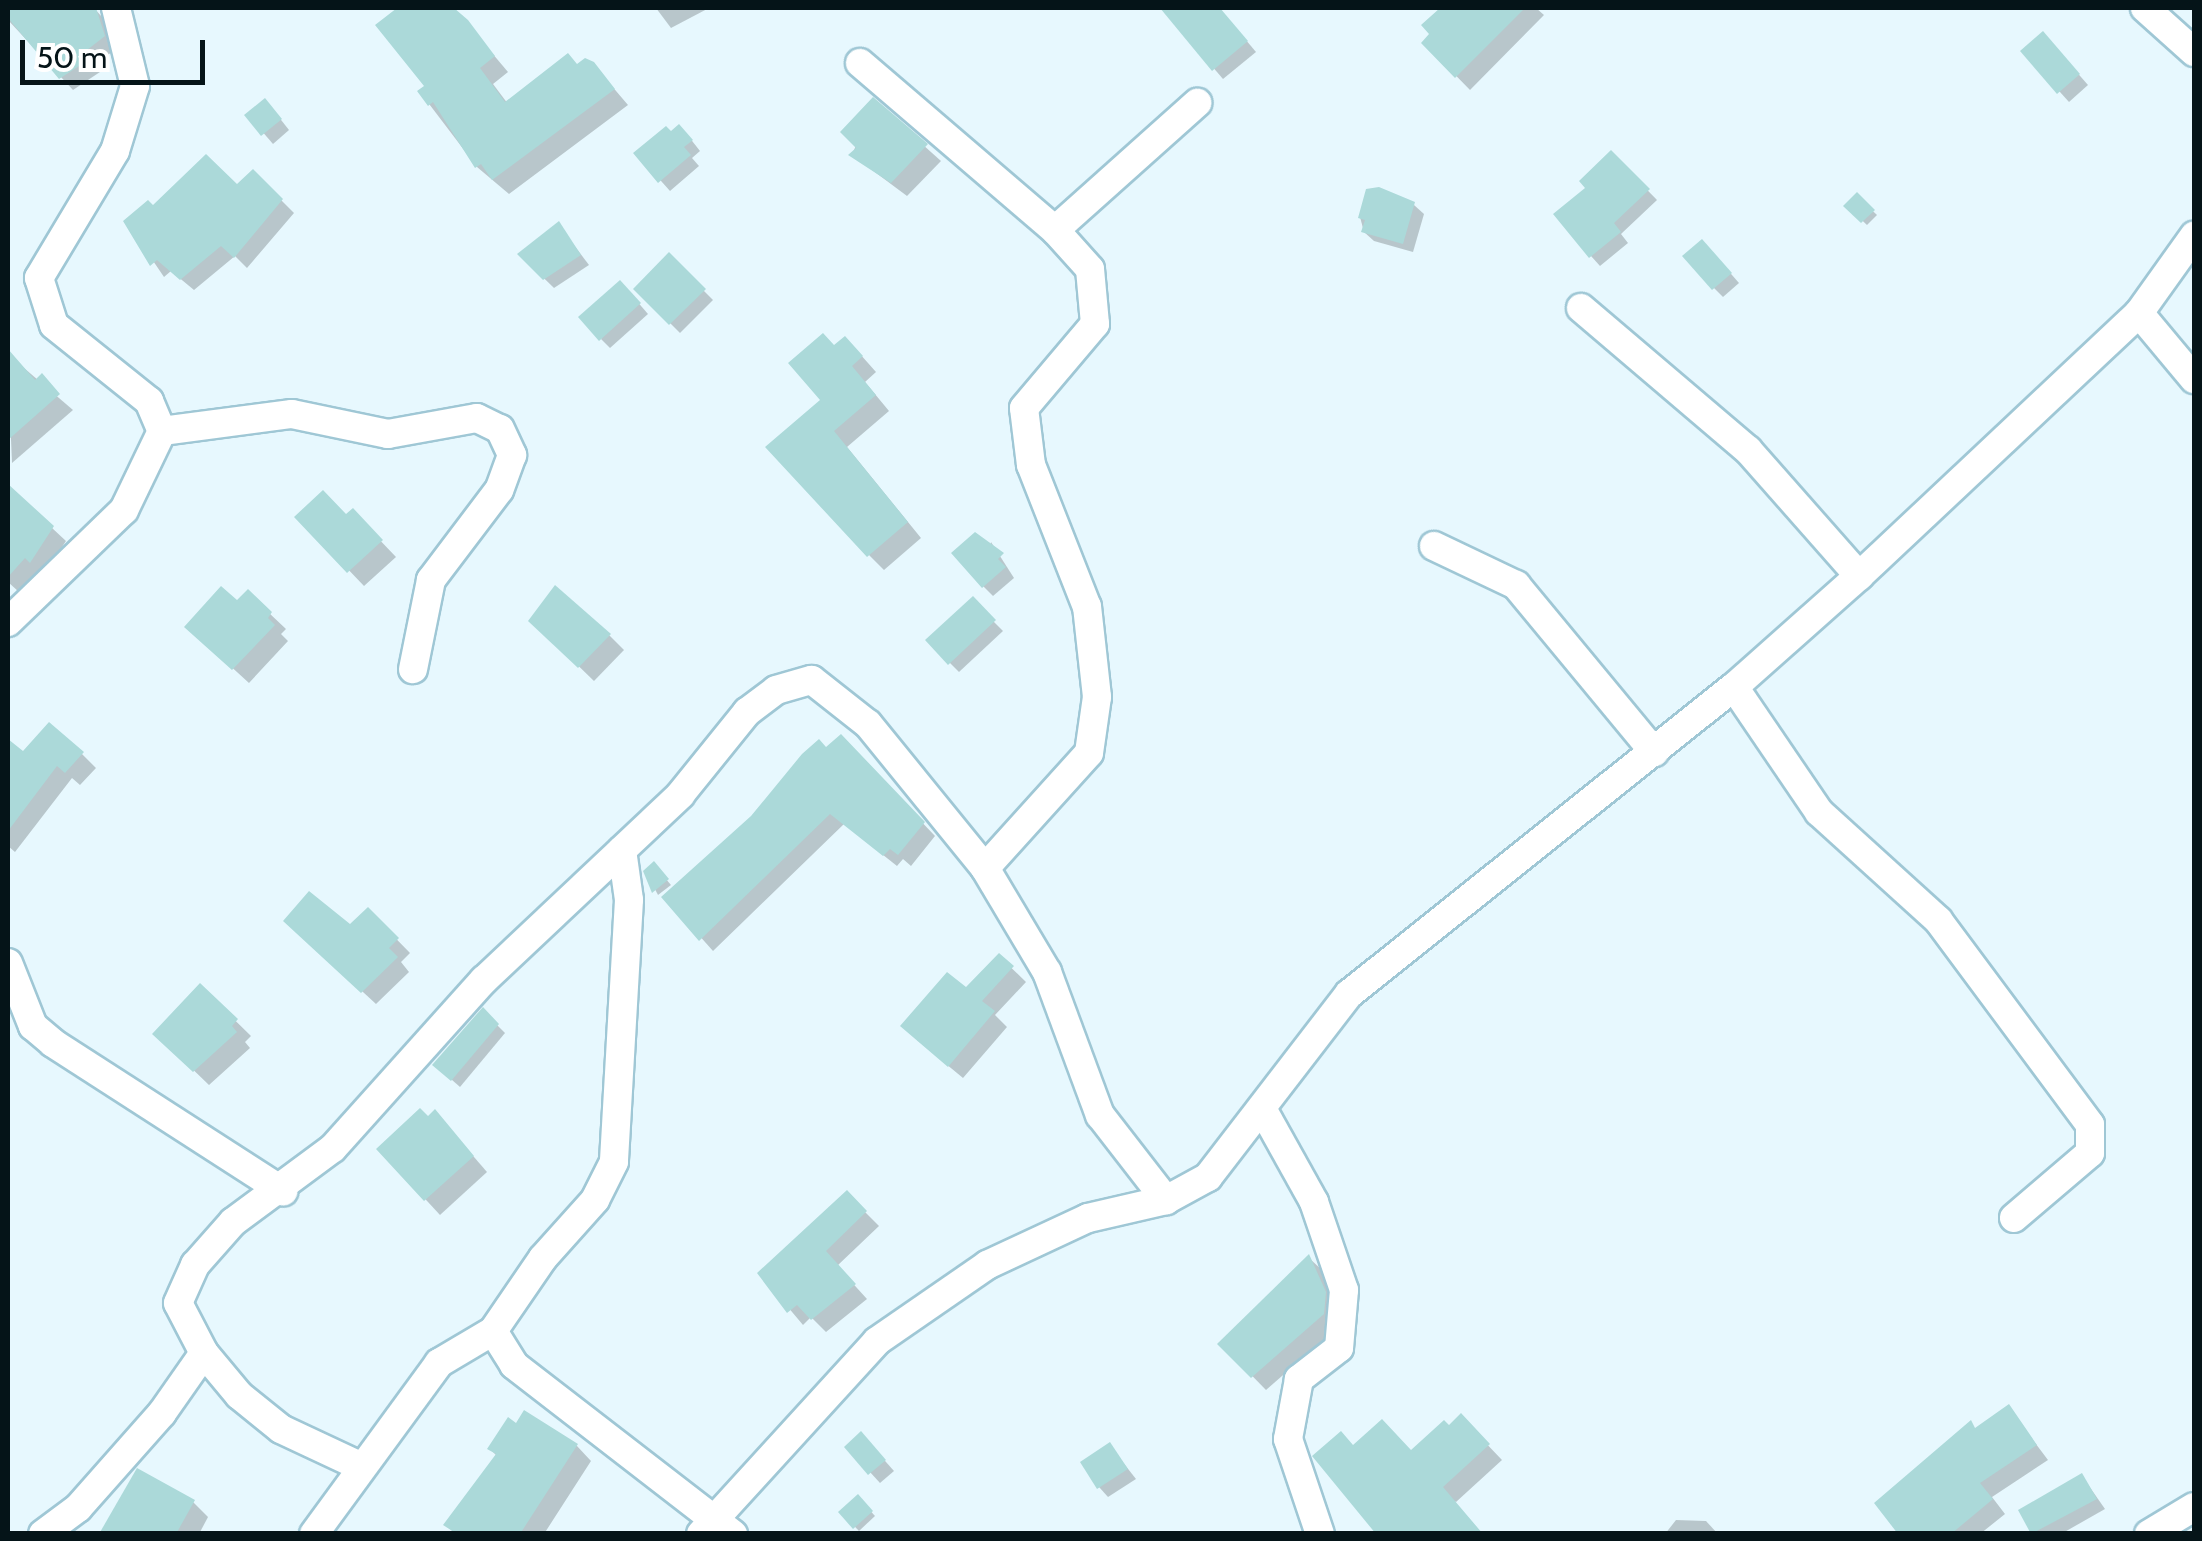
<!DOCTYPE html>
<html>
<head>
<meta charset="utf-8">
<style>
	body { margin:0 }
	#map { position:relative; width:2202px; height:1541px; overflow:hidden; background:#e7f8fe; font-family:Cabin,sans-serif }
	div>[style] { position:absolute }
	.shadow>* { inset:0; background:#0003 }
	.building>* { inset:0; background:#abd9d9 }
	.roads { filter:drop-shadow(2px 0 #9fc7d5) drop-shadow(-2px 0 #9fc7d5) drop-shadow(0 2px #9fc7d5) drop-shadow(0 -2px #9fc7d5) }
	.street>* { height:28px; margin:-14px; padding:0 14px; transform-origin:14px; border-radius:14px; background:#fff }
	span { translate:-50% -50%; white-space:nowrap; text-align:center; line-height:1.15; -webkit-text-stroke:9px #fff; paint-order:stroke }
	.frame { position:absolute; inset:0; border:10px solid #051418; pointer-events:none }
	.scale { position:absolute; left:20px; top:40px; width:185px; height:45px; box-sizing:border-box; border:5px solid #051418; border-top:0; padding-left:12px; font-size:30px; line-height:35px; white-space:nowrap; color:#051418; -webkit-text-stroke:8px #fff; paint-order:stroke }
</style>
</head>
<body>
<div id="map">
	<div class="shadow">
		<i style="clip-path:polygon(8px 8px,94px 8px,110px 26px,116px 48px,98px 64px,103px 70px,73px 90px,8px 20px)"></i>
		<i style="clip-path:polygon(401px 8px,454px 8px,508px 72px,493px 84px,508px 104px,593px 64px,628px 105px,509px 194px,477px 167px,420px 92px,427px 86px,378px 25px)"></i>
		<i style="clip-path:polygon(656px 8px,709px 8px,671px 28px)"></i>
		<i style="clip-path:polygon(1162px 8px,1219px 8px,1256px 52px,1223px 79px)"></i>
		<i style="clip-path:polygon(1450px 8px,1472px 8px,1481px 17px,1491px 8px,1536px 8px,1544px 15px,1470px 90px,1424px 43px,1433px 34px,1425px 26px)"></i>
		<i style="clip-path:polygon(2052px 44px,2088px 85px,2069px 102px,2023px 51px)"></i>
		<i style="clip-path:polygon(874px 101px,941px 161px,907px 196px,852px 155px)"></i>
		<i style="clip-path:polygon(274px 111px,289px 130px,273px 144px,248px 115px)"></i>
		<i style="clip-path:polygon(671px 134px,689px 137px,700px 151px,692px 158px,699px 166px,670px 191px,637px 154px)"></i>
		<i style="clip-path:polygon(1611px 153px,1657px 200px,1621px 234px,1628px 243px,1600px 266px,1591px 256px,1589px 188px)"></i>
		<i style="clip-path:polygon(253px 172px,294px 213px,247px 268px,235px 256px,194px 290px,171px 271px,164px 277px,126px 221px,237px 188px)"></i>
		<i style="clip-path:polygon(1857px 196px,1877px 215px,1867px 225px,1847px 206px)"></i>
		<i style="clip-path:polygon(1414px 205px,1424px 214px,1413px 252px,1374px 241px,1364px 232px,1360px 217px)"></i>
		<i style="clip-path:polygon(558px 224px,589px 265px,554px 288px,520px 255px)"></i>
		<i style="clip-path:polygon(1712px 252px,1739px 283px,1723px 297px,1714px 288px)"></i>
		<i style="clip-path:polygon(669px 256px,713px 300px,680px 333px,636px 289px)"></i>
		<i style="clip-path:polygon(629px 292px,648px 314px,610px 348px,601px 339px)"></i>
		<i style="clip-path:polygon(835px 348px,860px 354px,876px 372px,865px 382px,889px 411px,847px 447px,921px 538px,884px 570px,869px 555px,823px 400px)"></i>
		<i style="clip-path:polygon(17px 362px,73px 410px,12px 463px,8px 370px)"></i>
		<i style="clip-path:polygon(8px 487px,66px 541px,44px 574px,40px 570px,19px 592px,8px 582px)"></i>
		<i style="clip-path:polygon(353px 512px,396px 557px,364px 586px,298px 517px,347px 518px)"></i>
		<i style="clip-path:polygon(991px 542px,1014px 578px,993px 596px,983px 586px)"></i>
		<i style="clip-path:polygon(248px 593px,286px 629px,281px 634px,288px 641px,249px 683px,203px 641px)"></i>
		<i style="clip-path:polygon(972px 600px,1003px 631px,959px 672px,928px 641px)"></i>
		<i style="clip-path:polygon(532px 621px,609px 635px,624px 650px,594px 681px)"></i>
		<i style="clip-path:polygon(841px 737px,935px 836px,911px 866px,903px 859px,897px 866px,844px 824px,713px 951px,665px 897px)"></i>
		<i style="clip-path:polygon(8px 742px,23px 754px,82px 754px,96px 768px,80px 785px,72px 778px,15px 852px,8px 846px)"></i>
		<i style="clip-path:polygon(654px 865px,671px 885px,658px 895px,646px 872px)"></i>
		<i style="clip-path:polygon(368px 910px,410px 953px,401px 962px,409px 972px,376px 1004px,300px 934px,350px 927px)"></i>
		<i style="clip-path:polygon(999px 956px,1026px 982px,995px 1015px,1007px 1027px,963px 1078px,917px 1040px)"></i>
		<i style="clip-path:polygon(200px 986px,251px 1036px,245px 1042px,250px 1048px,209px 1085px,156px 1034px)"></i>
		<i style="clip-path:polygon(483px 1011px,505px 1033px,460px 1087px,443px 1072px)"></i>
		<i style="clip-path:polygon(435px 1112px,487px 1172px,440px 1215px,379px 1149px)"></i>
		<i style="clip-path:polygon(846px 1193px,879px 1226px,837px 1266px,867px 1299px,826px 1332px,811px 1317px,803px 1325px,760px 1274px)"></i>
		<i style="clip-path:polygon(1309px 1258px,1322px 1270px,1337px 1328px,1266px 1390px,1221px 1344px)"></i>
		<i style="clip-path:polygon(2009px 1408px,2048px 1460px,1992px 1497px,2005px 1514px,1980px 1534px,1902px 1534px,1976px 1430px)"></i>
		<i style="clip-path:polygon(1461px 1417px,1502px 1460px,1456px 1502px,1354px 1447px,1412px 1453px)"></i>
		<i style="clip-path:polygon(517px 1426px,577px 1446px,591px 1461px,544px 1534px,455px 1534px,446px 1524px,497px 1456px,490px 1449px)"></i>
		<i style="clip-path:polygon(870px 1444px,894px 1471px,880px 1483px,847px 1447px)"></i>
		<i style="clip-path:polygon(1110px 1446px,1136px 1479px,1108px 1497px,1099px 1487px)"></i>
		<i style="clip-path:polygon(2082px 1476px,2105px 1509px,2061px 1534px,2034px 1534px,2021px 1511px)"></i>
		<i style="clip-path:polygon(858px 1497px,875px 1516px,859px 1531px,841px 1512px)"></i>
		<i style="clip-path:polygon(193px 1502px,208px 1517px,199px 1534px,102px 1534px)"></i>
		<i style="clip-path:polygon(1676px 1520px,1706px 1521px,1718px 1534px,1665px 1534px)"></i>
	</div>
	<div class="building">
		<i style="clip-path:polygon(8px 8px,96px 8px,105px 36px,87px 50px,93px 57px,59px 79px,8px 18px)"></i>
		<i style="clip-path:polygon(397px 8px,454px 8px,468px 20px,495px 56px,480px 68px,505px 102px,568px 53px,577px 64px,585px 58px,594px 62px,615px 89px,492px 180px,481px 164px,475px 168px,433px 102px,428px 106px,417px 91px,424px 86px,375px 25px)"></i>
		<i style="clip-path:polygon(1160px 8px,1220px 8px,1248px 41px,1212px 71px)"></i>
		<i style="clip-path:polygon(1440px 8px,1525px 8px,1455px 78px,1421px 43px,1429px 34px,1421px 25px)"></i>
		<i style="clip-path:polygon(2043px 31px,2080px 74px,2057px 94px,2020px 51px)"></i>
		<i style="clip-path:polygon(873px 97px,928px 144px,891px 183px,848px 155px,856px 148px,840px 132px)"></i>
		<i style="clip-path:polygon(265px 98px,282px 119px,261px 136px,244px 115px)"></i>
		<i style="clip-path:polygon(679px 124px,693px 140px,684px 147px,691px 155px,658px 183px,633px 153px,666px 126px,671px 131px)"></i>
		<i style="clip-path:polygon(1611px 150px,1650px 189px,1614px 223px,1621px 232px,1589px 258px,1553px 214px,1585px 188px,1579px 181px)"></i>
		<i style="clip-path:polygon(206px 154px,237px 184px,253px 169px,283px 199px,234px 258px,221px 246px,180px 280px,157px 260px,150px 266px,123px 221px,148px 200px,153px 205px)"></i>
		<i style="clip-path:polygon(1379px 187px,1415px 202px,1403px 244px,1361px 232px,1365px 220px,1358px 218px,1366px 189px)"></i>
		<i style="clip-path:polygon(1857px 192px,1875px 210px,1861px 223px,1843px 206px)"></i>
		<i style="clip-path:polygon(559px 221px,581px 255px,543px 280px,517px 254px)"></i>
		<i style="clip-path:polygon(1702px 239px,1732px 273px,1712px 290px,1682px 256px)"></i>
		<i style="clip-path:polygon(669px 252px,706px 289px,669px 325px,633px 289px)"></i>
		<i style="clip-path:polygon(620px 280px,641px 303px,599px 341px,578px 317px)"></i>
		<i style="clip-path:polygon(823px 333px,834px 345px,845px 336px,863px 356px,852px 366px,876px 395px,834px 431px,908px 522px,867px 557px,765px 447px,820px 400px,788px 363px)"></i>
		<i style="clip-path:polygon(8px 349px,35px 380px,42px 373px,60px 394px,8px 440px)"></i>
		<i style="clip-path:polygon(8px 484px,54px 526px,30px 563px,25px 558px,8px 577px)"></i>
		<i style="clip-path:polygon(323px 490px,346px 514px,353px 508px,383px 540px,347px 573px,294px 517px)"></i>
		<i style="clip-path:polygon(975px 532px,1004px 553px,998px 559px,1006px 567px,982px 588px,951px 553px)"></i>
		<i style="clip-path:polygon(555px 585px,611px 634px,578px 668px,528px 621px)"></i>
		<i style="clip-path:polygon(221px 586px,237px 600px,248px 589px,272px 612px,268px 618px,275px 625px,232px 670px,184px 627px)"></i>
		<i style="clip-path:polygon(973px 596px,996px 620px,948px 665px,925px 640px)"></i>
		<i style="clip-path:polygon(49px 722px,84px 752px,65px 773px,57px 766px,8px 831px,8px 739px,23px 751px)"></i>
		<i style="clip-path:polygon(841px 734px,925px 822px,898px 855px,890px 849px,883px 856px,830px 814px,699px 941px,661px 897px,751px 816px,802px 754px,819px 739px,826px 747px)"></i>
		<i style="clip-path:polygon(654px 861px,669px 879px,652px 893px,643px 871px)"></i>
		<i style="clip-path:polygon(309px 891px,350px 924px,368px 907px,399px 938px,389px 948px,398px 957px,361px 993px,283px 921px)"></i>
		<i style="clip-path:polygon(999px 953px,1014px 966px,982px 1001px,995px 1011px,948px 1067px,900px 1026px,947px 972px,966px 987px)"></i>
		<i style="clip-path:polygon(200px 983px,238px 1019px,232px 1026px,237px 1032px,193px 1072px,152px 1034px)"></i>
		<i style="clip-path:polygon(483px 1007px,499px 1024px,451px 1081px,432px 1065px)"></i>
		<i style="clip-path:polygon(420px 1108px,428px 1116px,435px 1109px,474px 1156px,424px 1201px,376px 1149px)"></i>
		<i style="clip-path:polygon(847px 1190px,867px 1211px,826px 1251px,856px 1284px,811px 1320px,797px 1305px,787px 1313px,757px 1273px)"></i>
		<i style="clip-path:polygon(1309px 1254px,1326px 1292px,1324px 1314px,1251px 1378px,1217px 1344px)"></i>
		<i style="clip-path:polygon(2009px 1404px,2037px 1445px,1980px 1483px,1993px 1499px,1951px 1534px,1898px 1534px,1874px 1503px,1971px 1420px,1975px 1428px)"></i>
		<i style="clip-path:polygon(524px 1410px,578px 1444px,520px 1534px,457px 1534px,443px 1525px,496px 1454px,487px 1449px,508px 1417px,516px 1423px)"></i>
		<i style="clip-path:polygon(1461px 1413px,1490px 1444px,1443px 1487px,1483px 1534px,1376px 1534px,1312px 1456px,1341px 1431px,1353px 1445px,1382px 1419px,1411px 1450px,1444px 1420px,1449px 1425px)"></i>
		<i style="clip-path:polygon(861px 1431px,886px 1460px,868px 1475px,844px 1447px)"></i>
		<i style="clip-path:polygon(1110px 1442px,1128px 1469px,1097px 1489px,1080px 1462px)"></i>
		<i style="clip-path:polygon(137px 1468px,195px 1500px,176px 1534px,99px 1534px)"></i>
		<i style="clip-path:polygon(2082px 1473px,2097px 1499px,2031px 1534px,2018px 1510px)"></i>
		<i style="clip-path:polygon(858px 1494px,873px 1511px,853px 1529px,838px 1512px)"></i>
	</div>
	<div class="roads">
		<div class="street">
			<i style="left:116px;top:8px;width:80px;rotate:76.3deg"></i>
			<i style="left:135px;top:86px;width:68px;rotate:107.1deg"></i>
			<i style="left:115px;top:151px;width:148px;rotate:120.9deg"></i>
			<i style="left:39px;top:278px;width:49px;rotate:72.3deg"></i>
			<i style="left:54px;top:325px;width:122px;rotate:38.7deg"></i>
			<i style="left:149px;top:401px;width:33px;rotate:67deg"></i>
			<i style="left:2145px;top:8px;width:66px;rotate:41.9deg"></i>
			<i style="left:860px;top:63px;width:257px;rotate:40.6deg"></i>
			<i style="left:1581px;top:308px;width:219px;rotate:40.4deg"></i>
			<i style="left:1748px;top:450px;width:168px;rotate:48.6deg"></i>
			<i style="left:2139px;top:313px;width:86px;rotate:50.2deg"></i>
			<i style="left:162px;top:431px;width:131px;rotate:-7.5deg"></i>
			<i style="left:292px;top:414px;width:98px;rotate:11.8deg"></i>
			<i style="left:388px;top:434px;width:90px;rotate:-10.2deg"></i>
			<i style="left:477px;top:418px;width:25px;rotate:26deg"></i>
			<i style="left:500px;top:429px;width:29px;rotate:65deg"></i>
			<i style="left:512px;top:455px;width:37px;rotate:110deg"></i>
			<i style="left:499px;top:490px;width:113px;rotate:127.1deg"></i>
			<i style="left:431px;top:580px;width:91px;rotate:101.4deg"></i>
			<i style="left:1434px;top:546px;width:91px;rotate:25.4deg"></i>
			<i style="left:1516px;top:585px;width:217px;rotate:50.4deg"></i>
			<i style="left:8px;top:622px;width:161px;rotate:-44deg"></i>
			<i style="left:124px;top:510px;width:88px;rotate:-64.3deg"></i>
			<i style="left:1734px;top:687px;width:151px;rotate:55.8deg"></i>
			<i style="left:1819px;top:812px;width:161px;rotate:42.2deg"></i>
			<i style="left:1938px;top:920px;width:255px;rotate:53.4deg"></i>
			<i style="left:2090px;top:1125px;width:28px;rotate:90deg"></i>
			<i style="left:2090px;top:1153px;width:100px;rotate:139.5deg"></i>
			<i style="left:622px;top:850px;width:50px;rotate:82deg"></i>
			<i style="left:629px;top:900px;width:262px;rotate:93.3deg"></i>
			<i style="left:614px;top:1162px;width:42px;rotate:116.6deg"></i>
			<i style="left:595px;top:1200px;width:78px;rotate:131.9deg"></i>
			<i style="left:543px;top:1258px;width:88px;rotate:124.4deg"></i>
			<i style="left:493px;top:1331px;width:40px;rotate:58deg"></i>
			<i style="left:514px;top:1365px;width:277px;rotate:37.7deg"></i>
			<i style="left:985px;top:868px;width:155px;rotate:-47.9deg"></i>
			<i style="left:1089px;top:753px;width:57px;rotate:-81.9deg"></i>
			<i style="left:1097px;top:697px;width:91px;rotate:-96.3deg"></i>
			<i style="left:1087px;top:607px;width:153px;rotate:-111.5deg"></i>
			<i style="left:1031px;top:465px;width:57px;rotate:-97deg"></i>
			<i style="left:1024px;top:408px;width:110px;rotate:-49.8deg"></i>
			<i style="left:1095px;top:324px;width:55px;rotate:-95.2deg"></i>
			<i style="left:1090px;top:269px;width:52px;rotate:-131.9deg"></i>
			<i style="left:1055px;top:230px;width:191px;rotate:-41.8deg"></i>
			<i style="left:8px;top:963px;width:68px;rotate:68.4deg"></i>
			<i style="left:33px;top:1026px;width:26px;rotate:40deg"></i>
			<i style="left:53px;top:1043px;width:274px;rotate:32.8deg"></i>
			<i style="left:1264px;top:1112px;width:103px;rotate:60.9deg"></i>
			<i style="left:1314px;top:1202px;width:93px;rotate:71.2deg"></i>
			<i style="left:1344px;top:1290px;width:58px;rotate:94.9deg"></i>
			<i style="left:1339px;top:1348px;width:51px;rotate:142.2deg"></i>
			<i style="left:1299px;top:1379px;width:61px;rotate:100.4deg"></i>
			<i style="left:1288px;top:1439px;width:100px;rotate:71.4deg"></i>
			<i style="left:362px;top:1467px;width:89px;rotate:-154.9deg"></i>
			<i style="left:281px;top:1429px;width:54px;rotate:-141deg"></i>
			<i style="left:239px;top:1395px;width:55px;rotate:-129.8deg"></i>
			<i style="left:204px;top:1353px;width:56px;rotate:-117.5deg"></i>
			<i style="left:178px;top:1303px;width:42px;rotate:-65.9deg"></i>
			<i style="left:195px;top:1265px;width:57px;rotate:-48.5deg"></i>
			<i style="left:233px;top:1222px;width:124px;rotate:-36.5deg"></i>
			<i style="left:333px;top:1148px;width:226px;rotate:-48.1deg"></i>
			<i style="left:484px;top:980px;width:270px;rotate:-43.3deg"></i>
			<i style="left:680px;top:795px;width:107px;rotate:-51.1deg"></i>
			<i style="left:747px;top:712px;width:36px;rotate:-37deg"></i>
			<i style="left:776px;top:690px;width:37px;rotate:-16deg"></i>
			<i style="left:812px;top:680px;width:71px;rotate:38.2deg"></i>
			<i style="left:868px;top:724px;width:186px;rotate:50.9deg"></i>
			<i style="left:985px;top:868px;width:121px;rotate:59.2deg"></i>
			<i style="left:1047px;top:972px;width:153px;rotate:69.7deg"></i>
			<i style="left:1100px;top:1115px;width:108px;rotate:52.2deg"></i>
			<i style="left:43px;top:1534px;width:44px;rotate:-36.6deg"></i>
			<i style="left:78px;top:1508px;width:127px;rotate:-48.5deg"></i>
			<i style="left:162px;top:1413px;width:73px;rotate:-55deg"></i>
			<i style="left:314px;top:1534px;width:212px;rotate:-53.8deg"></i>
			<i style="left:439px;top:1363px;width:63px;rotate:-30.7deg"></i>
			<i style="left:701px;top:1534px;width:261px;rotate:-47.6deg"></i>
			<i style="left:877px;top:1341px;width:134px;rotate:-34.6deg"></i>
			<i style="left:987px;top:1265px;width:111px;rotate:-25deg"></i>
			<i style="left:1088px;top:1218px;width:80px;rotate:-13deg"></i>
			<i style="left:1166px;top:1200px;width:48px;rotate:-28.7deg"></i>
			<i style="left:1208px;top:1177px;width:231px;rotate:-52.4deg"></i>
			<i style="left:1349px;top:994px;width:492px;rotate:-38.6deg"></i>
			<i style="left:1734px;top:687px;width:167px;rotate:-41.6deg"></i>
			<i style="left:1859px;top:576px;width:384px;rotate:-43.2deg"></i>
			<i style="left:2139px;top:313px;width:95px;rotate:-54.5deg"></i>
			<i style="left:2149px;top:1534px;width:52px;rotate:-31deg"></i>
		</div>
	</div>
	<div class="frame"></div>
	<div class="scale">50 m</div>
</div>
</body>
</html>
